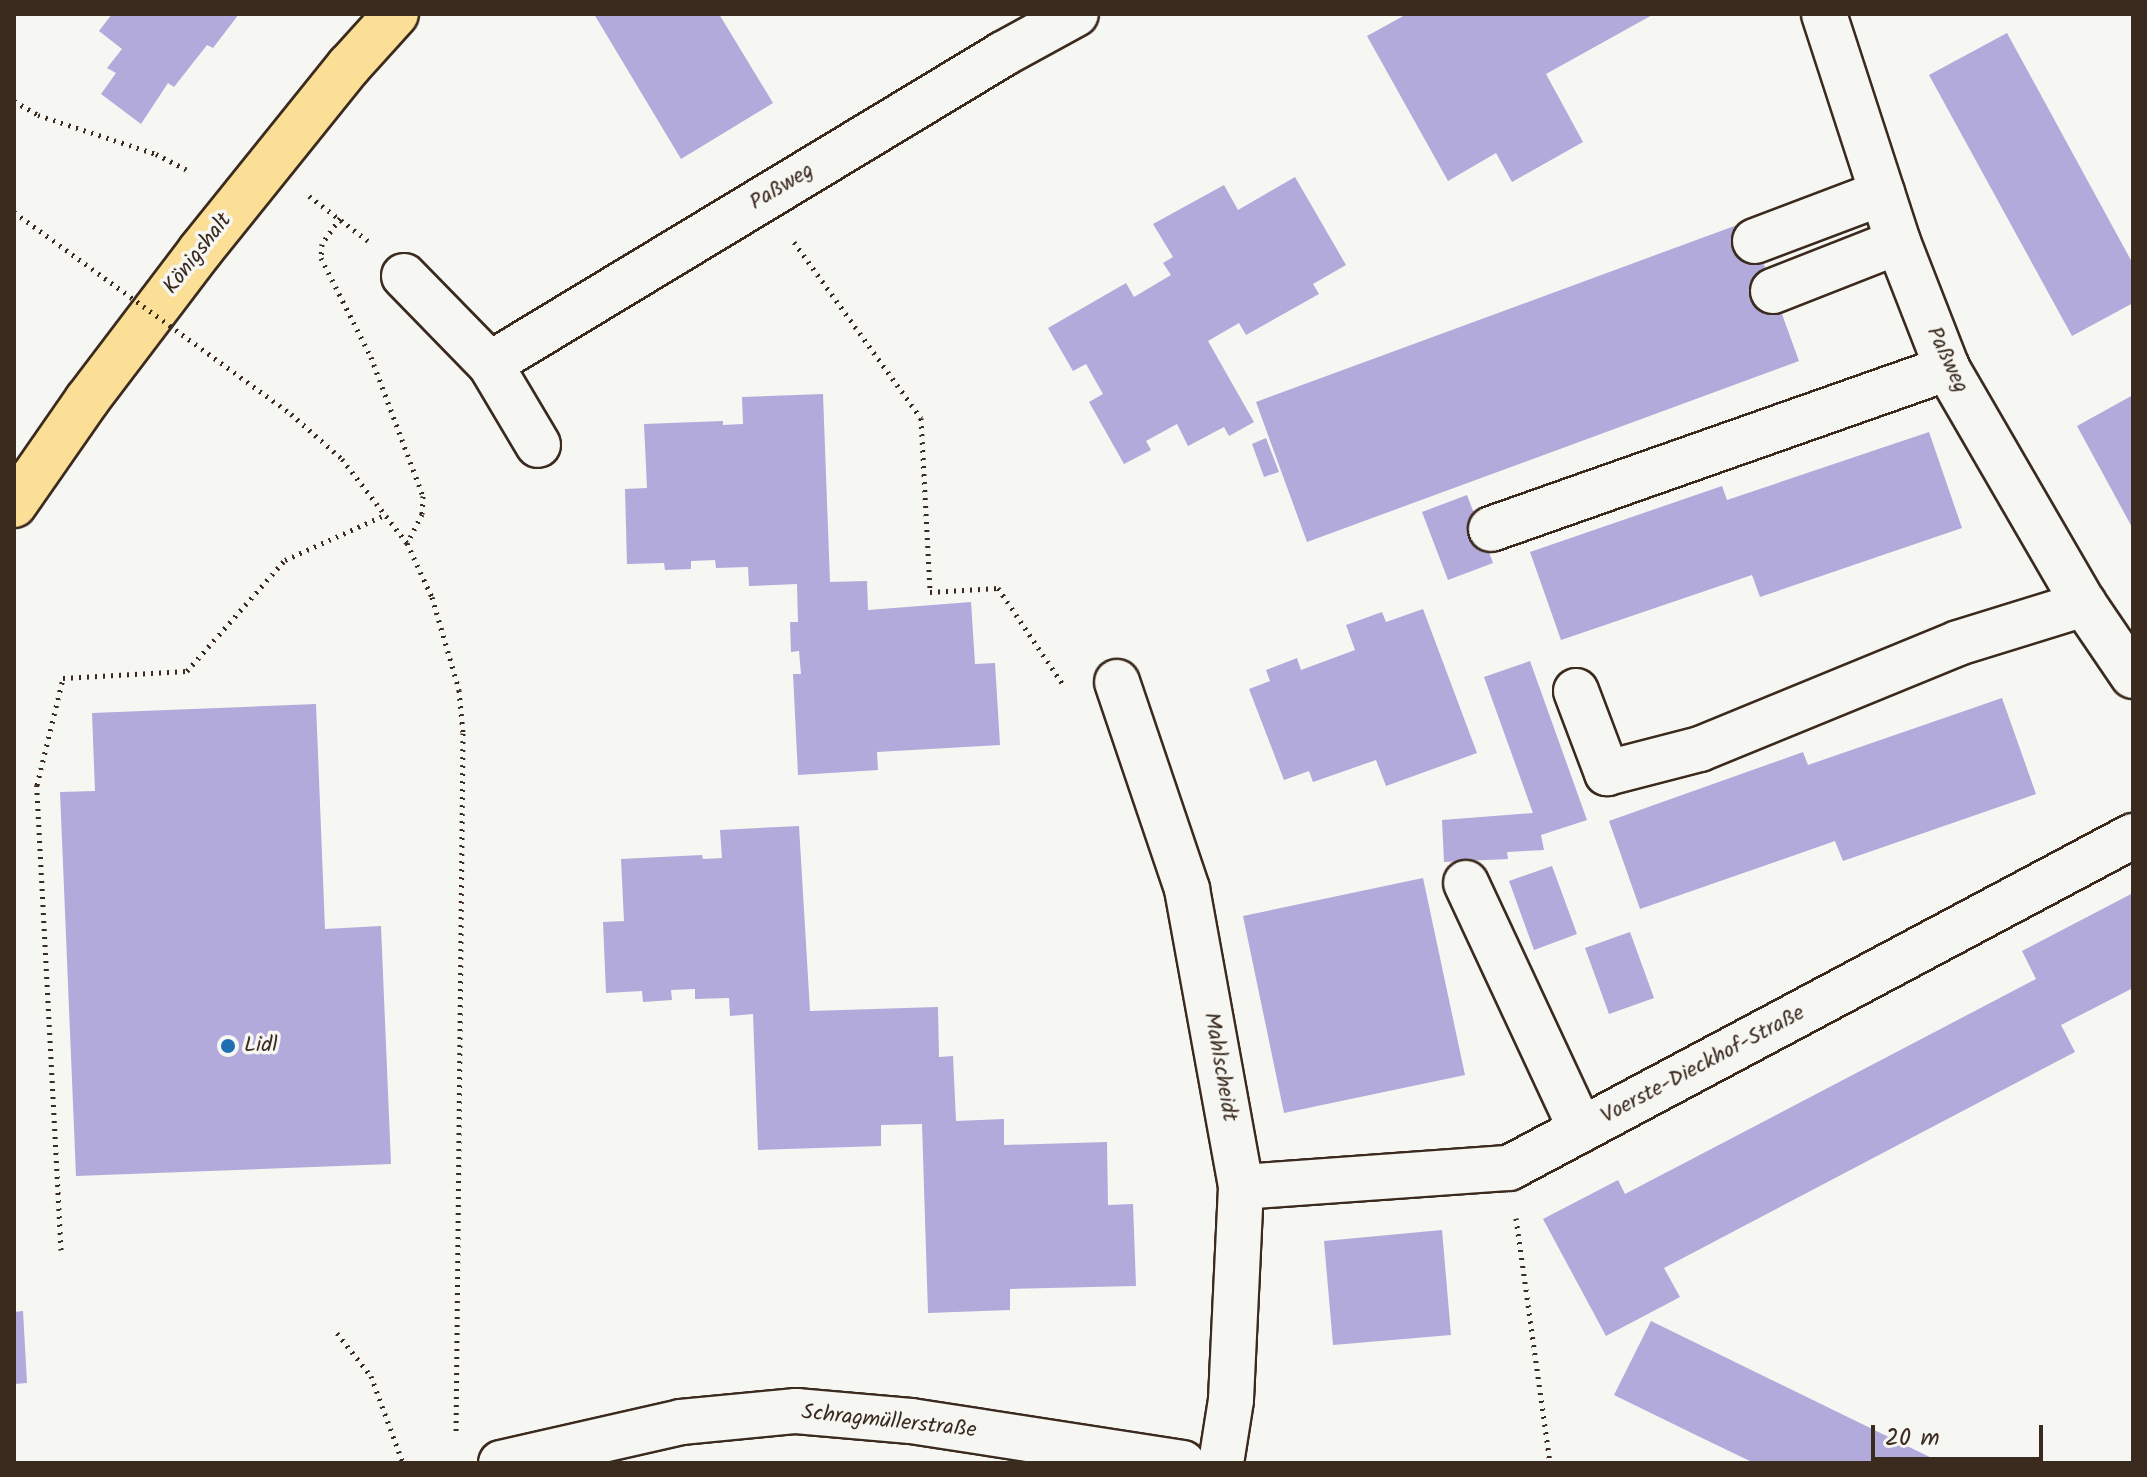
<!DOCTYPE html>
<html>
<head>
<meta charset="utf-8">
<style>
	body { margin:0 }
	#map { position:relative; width:2147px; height:1477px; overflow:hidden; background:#f6f6f2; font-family:Kalam,sans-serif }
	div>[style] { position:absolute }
	.building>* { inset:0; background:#b1aadb }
	.path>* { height:5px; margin-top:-2.5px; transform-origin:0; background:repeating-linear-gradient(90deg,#3b2a1e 0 2px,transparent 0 8px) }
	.roads { filter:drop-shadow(2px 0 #3b2a1e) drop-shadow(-2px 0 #3b2a1e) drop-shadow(0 2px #3b2a1e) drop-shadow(0 -2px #3b2a1e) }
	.minor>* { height:44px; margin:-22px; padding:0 22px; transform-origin:22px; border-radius:22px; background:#f6f6f2 }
	.major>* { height:44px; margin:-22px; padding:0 22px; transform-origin:22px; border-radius:22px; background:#fbdf96 }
	.path-bridge>* { height:5px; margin-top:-2.5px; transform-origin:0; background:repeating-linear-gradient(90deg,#3b2a1e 0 2px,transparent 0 8px) }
	.dots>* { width:22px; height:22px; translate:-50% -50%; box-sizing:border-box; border:4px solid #f6f6f2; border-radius:50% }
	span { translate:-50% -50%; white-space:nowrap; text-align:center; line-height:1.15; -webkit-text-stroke:7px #f6f6f2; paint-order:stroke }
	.street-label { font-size:22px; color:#3b2a1e }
	.poi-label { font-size:22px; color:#3b2a1e }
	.left { translate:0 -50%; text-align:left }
	.frame { position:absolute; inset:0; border:16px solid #3b2a1e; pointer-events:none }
	.scale { position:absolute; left:1871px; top:1425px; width:172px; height:36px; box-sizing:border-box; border:4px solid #3b2a1e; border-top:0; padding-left:10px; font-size:24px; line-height:28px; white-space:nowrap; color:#3b2a1e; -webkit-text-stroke:6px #f6f6f2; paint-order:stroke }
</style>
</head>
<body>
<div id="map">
	<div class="building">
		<i style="clip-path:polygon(112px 14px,239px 14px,213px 48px,207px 45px,174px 87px,168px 83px,141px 124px,101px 94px,116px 73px,107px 68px,122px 49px,99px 31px)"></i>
		<i style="clip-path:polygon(594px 14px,719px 14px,773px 103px,681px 159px)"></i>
		<i style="clip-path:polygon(1407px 14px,1654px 14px,1546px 74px,1583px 142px,1512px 182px,1496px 153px,1448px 181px,1367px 36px)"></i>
		<i style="clip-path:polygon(2007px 33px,2133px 264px,2133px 303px,2072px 336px,1929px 75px)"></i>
		<i style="clip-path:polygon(1295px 177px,1346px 265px,1313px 284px,1319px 294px,1246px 335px,1239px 323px,1208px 341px,1254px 422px,1229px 436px,1224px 427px,1188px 446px,1177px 424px,1146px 441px,1151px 450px,1124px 464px,1089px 402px,1103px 394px,1086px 364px,1073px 371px,1048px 328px,1126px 283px,1134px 297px,1171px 275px,1163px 263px,1173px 257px,1153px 224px,1224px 185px,1238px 210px)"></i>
		<i style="clip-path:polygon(1748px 221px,1799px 361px,1307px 542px,1256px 402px)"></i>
		<i style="clip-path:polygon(823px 394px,830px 582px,867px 581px,868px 610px,971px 602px,975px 664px,995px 663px,1000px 745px,877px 752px,878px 770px,798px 775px,793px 674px,801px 674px,799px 651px,791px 652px,790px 622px,798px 622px,797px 584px,749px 586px,748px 567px,716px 568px,715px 560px,691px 561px,691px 569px,665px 570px,664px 563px,627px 564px,625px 489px,647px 488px,644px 424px,723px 421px,723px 425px,743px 424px,742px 397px)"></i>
		<i style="clip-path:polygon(2133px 395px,2133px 529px,2077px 426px)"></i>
		<i style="clip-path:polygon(1929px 432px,1962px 528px,1760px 597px,1752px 575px,1561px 640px,1530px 552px,1722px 486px,1727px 500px)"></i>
		<i style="clip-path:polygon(1266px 438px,1279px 472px,1264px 477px,1252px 444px)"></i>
		<i style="clip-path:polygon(1467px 495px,1493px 563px,1448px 580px,1422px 512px)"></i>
		<i style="clip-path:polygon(1423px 609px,1477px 753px,1386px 786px,1376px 760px,1313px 782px,1309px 771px,1284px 780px,1249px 689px,1270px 681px,1266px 670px,1297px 658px,1301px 670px,1355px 650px,1346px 625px,1382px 612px,1386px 622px)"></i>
		<i style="clip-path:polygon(1530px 661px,1587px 820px,1541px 835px,1544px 850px,1507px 852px,1508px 859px,1444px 862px,1442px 820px,1533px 813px,1484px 677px)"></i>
		<i style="clip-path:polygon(2002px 698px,2036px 794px,1843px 861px,1835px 841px,1640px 909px,1609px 821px,1803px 752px,1808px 765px)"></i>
		<i style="clip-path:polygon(316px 704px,325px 929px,381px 926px,391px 1164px,76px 1176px,60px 792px,95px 791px,92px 713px)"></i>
		<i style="clip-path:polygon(799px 826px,810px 1011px,938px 1007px,939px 1057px,953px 1056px,956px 1121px,1004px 1119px,1004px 1145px,1107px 1142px,1108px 1205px,1133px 1204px,1136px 1286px,1010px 1289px,1010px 1310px,928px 1313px,922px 1124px,881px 1125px,881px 1146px,758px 1150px,753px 1014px,730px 1016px,729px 998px,695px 999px,695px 989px,671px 990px,672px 1000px,643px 1002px,642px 991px,606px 993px,603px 922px,624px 921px,621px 859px,702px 855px,703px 859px,722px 858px,720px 830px)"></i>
		<i style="clip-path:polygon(1552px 866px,1577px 934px,1534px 950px,1509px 881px)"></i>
		<i style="clip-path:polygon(1423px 878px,1465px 1075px,1284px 1113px,1243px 916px)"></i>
		<i style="clip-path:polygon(2133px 893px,2133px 988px,2061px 1025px,2075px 1052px,1664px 1268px,1680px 1297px,1606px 1336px,1543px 1219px,1618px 1180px,1625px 1194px,2036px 979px,2022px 951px)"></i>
		<i style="clip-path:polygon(1630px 932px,1654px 998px,1609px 1014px,1585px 948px)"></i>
		<i style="clip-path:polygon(1442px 1230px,1451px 1335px,1333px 1345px,1324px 1241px)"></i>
		<i style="clip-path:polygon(23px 1311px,27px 1383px,14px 1384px,14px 1312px)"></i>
		<i style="clip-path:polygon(1651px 1321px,1739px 1364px,1942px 1463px,1754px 1463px,1702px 1438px,1614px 1395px)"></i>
	</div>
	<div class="path">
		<i style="left:14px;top:101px;width:28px;rotate:30deg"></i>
		<i style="left:38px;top:115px;width:124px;rotate:18.3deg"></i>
		<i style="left:156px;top:154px;width:34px;rotate:27deg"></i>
		<i style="left:309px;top:196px;width:74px;rotate:37.3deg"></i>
		<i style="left:340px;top:218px;width:32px;rotate:125deg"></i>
		<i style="left:322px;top:244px;width:14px;rotate:94deg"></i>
		<i style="left:321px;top:258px;width:111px;rotate:63.2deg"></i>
		<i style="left:371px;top:357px;width:148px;rotate:69.5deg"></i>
		<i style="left:423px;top:496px;width:18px;rotate:93deg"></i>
		<i style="left:422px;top:514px;width:33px;rotate:117deg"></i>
		<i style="left:794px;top:242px;width:217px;rotate:54.2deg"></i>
		<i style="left:921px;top:418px;width:174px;rotate:87deg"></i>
		<i style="left:930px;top:592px;width:68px;rotate:-3.4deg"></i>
		<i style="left:998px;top:588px;width:118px;rotate:56deg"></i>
		<i style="left:291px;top:414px;width:68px;rotate:41.4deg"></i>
		<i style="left:342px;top:459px;width:106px;rotate:52.3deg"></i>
		<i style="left:407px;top:543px;width:60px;rotate:65.2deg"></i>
		<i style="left:432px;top:597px;width:97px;rotate:73.8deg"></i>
		<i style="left:459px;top:690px;width:43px;rotate:84.7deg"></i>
		<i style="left:463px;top:733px;width:701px;rotate:90.57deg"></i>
		<i style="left:1516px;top:1218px;width:247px;rotate:82.1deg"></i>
		<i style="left:61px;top:1250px;width:466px;rotate:-93deg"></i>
		<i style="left:37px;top:785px;width:110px;rotate:-76.3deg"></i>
		<i style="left:63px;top:678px;width:124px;rotate:-3.2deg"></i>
		<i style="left:187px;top:671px;width:148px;rotate:-48.6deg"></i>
		<i style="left:285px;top:560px;width:112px;rotate:-24.3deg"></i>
		<i style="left:337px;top:1333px;width:55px;rotate:51.7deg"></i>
		<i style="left:371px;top:1376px;width:93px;rotate:69.8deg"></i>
	</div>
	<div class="roads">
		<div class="minor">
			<i style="left:1824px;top:14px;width:240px;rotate:72deg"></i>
			<i style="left:1898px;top:242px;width:135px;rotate:68.7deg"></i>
			<i style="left:1947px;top:368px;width:273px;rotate:59.9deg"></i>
			<i style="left:2084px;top:604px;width:87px;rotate:55.8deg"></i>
			<i style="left:1755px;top:241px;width:136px;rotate:-20.7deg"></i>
			<i style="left:404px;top:276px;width:123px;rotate:45.7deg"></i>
			<i style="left:490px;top:364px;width:94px;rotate:59.3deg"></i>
			<i style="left:1773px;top:291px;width:134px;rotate:-21.4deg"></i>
			<i style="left:490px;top:364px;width:599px;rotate:-31.14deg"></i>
			<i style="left:1003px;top:54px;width:83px;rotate:-28.7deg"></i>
			<i style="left:1491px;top:529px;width:484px;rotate:-19.4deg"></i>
			<i style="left:1117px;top:682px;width:219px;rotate:71.3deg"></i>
			<i style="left:1187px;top:889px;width:303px;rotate:79.7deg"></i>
			<i style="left:1241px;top:1187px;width:213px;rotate:92.7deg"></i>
			<i style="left:1231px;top:1400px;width:64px;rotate:99deg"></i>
			<i style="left:1576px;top:691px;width:88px;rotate:69.3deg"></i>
			<i style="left:1607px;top:773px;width:96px;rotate:-14.5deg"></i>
			<i style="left:1700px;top:749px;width:279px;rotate:-22.3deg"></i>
			<i style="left:1958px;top:643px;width:132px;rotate:-17.2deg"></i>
			<i style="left:1466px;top:883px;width:272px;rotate:65deg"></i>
			<i style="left:1241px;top:1187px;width:269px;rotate:-4.1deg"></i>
			<i style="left:1509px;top:1168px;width:707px;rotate:-28.02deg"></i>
			<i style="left:501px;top:1463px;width:185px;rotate:-12.8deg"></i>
			<i style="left:681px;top:1422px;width:116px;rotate:-5.5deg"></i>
			<i style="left:796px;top:1411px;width:115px;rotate:5deg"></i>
			<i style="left:911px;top:1421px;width:275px;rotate:8.8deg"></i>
		</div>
		<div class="major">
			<i style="left:14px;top:505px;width:128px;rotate:-55.2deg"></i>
			<i style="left:87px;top:400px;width:187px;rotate:-52.8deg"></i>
			<i style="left:200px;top:251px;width:238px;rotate:-51.2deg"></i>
			<i style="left:349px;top:66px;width:70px;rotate:-47.9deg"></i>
		</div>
	</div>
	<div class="path-bridge">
		<i style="left:14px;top:212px;width:343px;rotate:36.1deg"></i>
	</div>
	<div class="dots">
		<i style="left:228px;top:1046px;background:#1f6fb2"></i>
	</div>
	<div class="street-label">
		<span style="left:782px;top:187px;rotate:-31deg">Paßweg</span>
		<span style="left:198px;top:254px;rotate:-52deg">Königshalt</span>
		<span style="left:1947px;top:360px;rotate:65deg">Paßweg</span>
		<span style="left:1703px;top:1065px;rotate:-28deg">Voerste-Dieckhof-Straße</span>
		<span style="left:1220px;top:1067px;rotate:80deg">Mahlscheidt</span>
		<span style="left:889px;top:1422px;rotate:6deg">Schragmüllerstraße</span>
	</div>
	<div class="poi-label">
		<span class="left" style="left:244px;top:1046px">Lidl</span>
	</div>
	<div class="frame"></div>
	<div class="scale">20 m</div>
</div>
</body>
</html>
